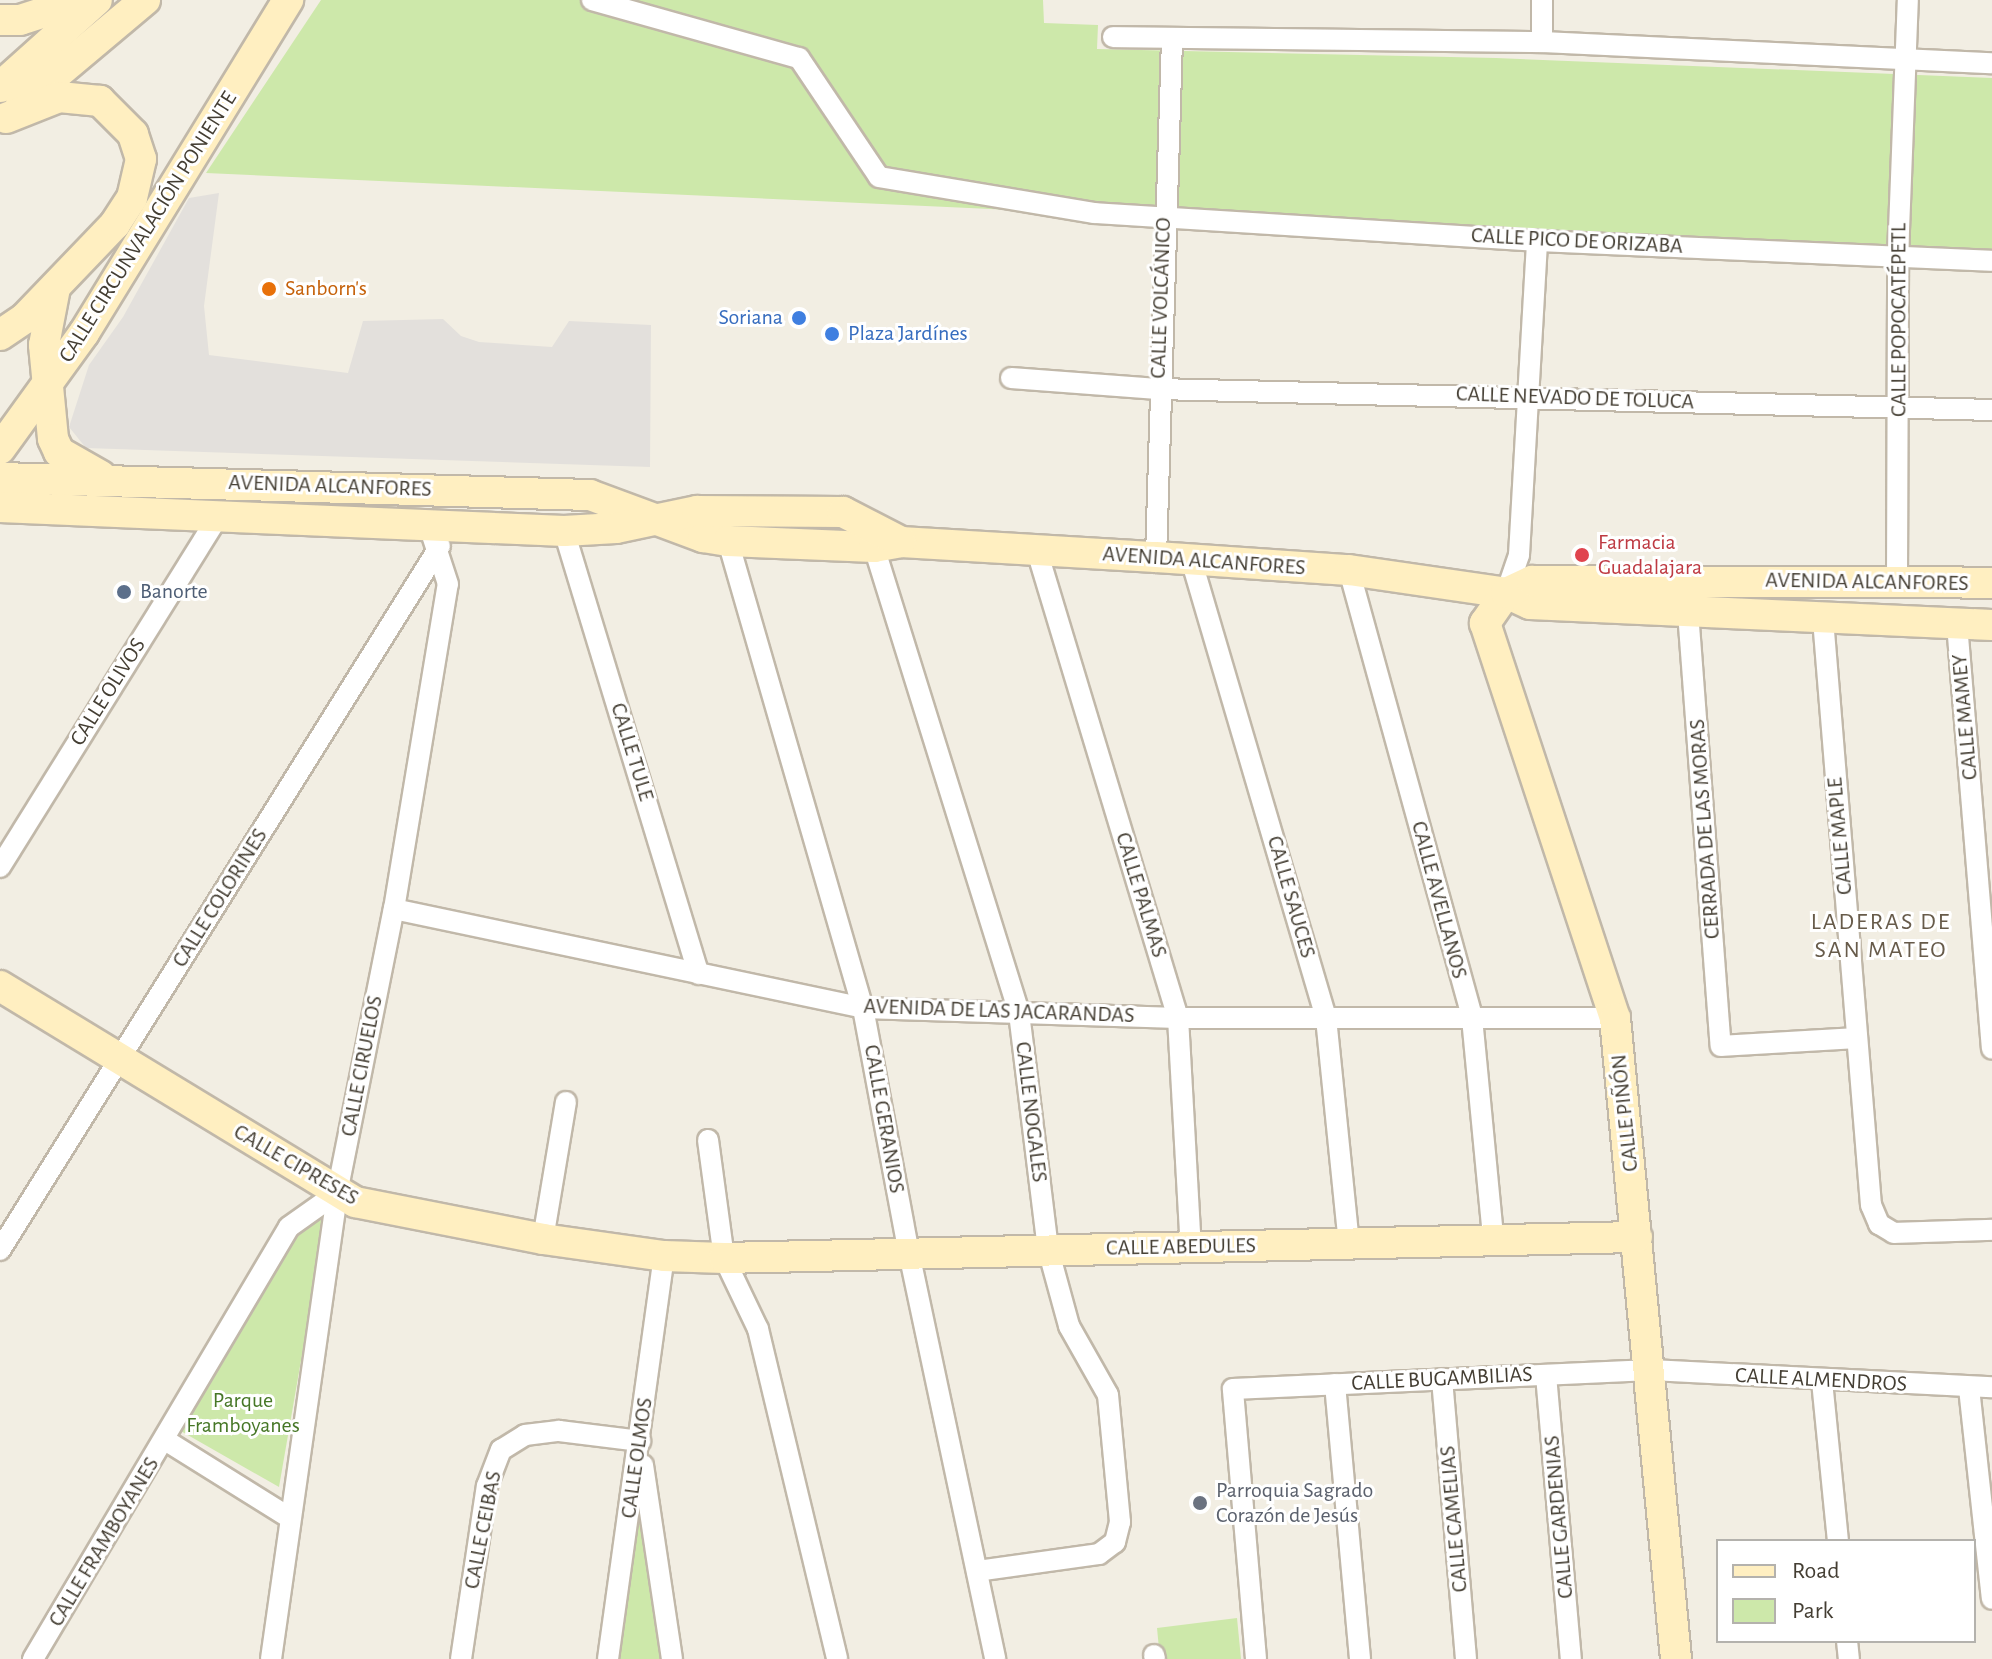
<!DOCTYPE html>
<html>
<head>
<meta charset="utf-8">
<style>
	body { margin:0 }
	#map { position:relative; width:1992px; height:1659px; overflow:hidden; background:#f2eee3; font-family:"Alegreya Sans",sans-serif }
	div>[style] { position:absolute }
	.green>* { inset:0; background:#cde8aa }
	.parking>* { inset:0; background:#e3e0dc }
	.roads { filter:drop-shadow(2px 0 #c1b8a9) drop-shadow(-2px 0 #c1b8a9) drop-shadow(0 2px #c1b8a9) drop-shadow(0 -2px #c1b8a9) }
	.street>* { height:20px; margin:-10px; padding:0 10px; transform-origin:10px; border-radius:10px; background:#fff }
	.secondary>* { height:30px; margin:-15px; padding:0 15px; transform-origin:15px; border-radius:15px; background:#ffefc1 }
	.dots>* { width:22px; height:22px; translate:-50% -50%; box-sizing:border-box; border:4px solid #fff; border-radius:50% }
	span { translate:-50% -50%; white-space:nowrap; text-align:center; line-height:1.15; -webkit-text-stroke:6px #fff; paint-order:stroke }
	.street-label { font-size:22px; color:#443e33 }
	.food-label { font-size:22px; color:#c56008 }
	.left { translate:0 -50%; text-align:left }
	.shop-label { font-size:22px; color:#366cbe }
	.right { translate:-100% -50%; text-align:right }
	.health-label { font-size:22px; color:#be3a42 }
	.service-label { font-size:22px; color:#4e5e75 }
	.park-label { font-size:22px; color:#467726 }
	.worship-label { font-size:22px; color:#5b616d }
	.neighbourhood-label { font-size:24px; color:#675b4a; letter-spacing:2px }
	.legend { position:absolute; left:1716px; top:1539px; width:260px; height:104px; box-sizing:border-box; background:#fff; border:2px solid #b4b2ad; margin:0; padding:10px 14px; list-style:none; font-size:24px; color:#443e33 }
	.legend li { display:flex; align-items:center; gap:16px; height:40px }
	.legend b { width:40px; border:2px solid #b4b2ad }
</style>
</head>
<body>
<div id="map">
	<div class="green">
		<i style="clip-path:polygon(321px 0,1043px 0,1044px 23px,1098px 25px,1097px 49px,1496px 58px,1992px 78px,1992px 255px,206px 173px)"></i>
		<i style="clip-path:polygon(327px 1211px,279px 1487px,179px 1430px,293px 1234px)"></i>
		<i style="clip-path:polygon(640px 1486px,665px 1659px,618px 1659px)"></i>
		<i style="clip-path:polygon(1237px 1618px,1241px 1659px,1160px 1659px,1157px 1628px)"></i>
	</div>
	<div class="parking">
		<i style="clip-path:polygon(219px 193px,204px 306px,209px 355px,348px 373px,363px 321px,443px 319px,461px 336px,479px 342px,552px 347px,569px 321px,651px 325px,650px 467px,86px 448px,69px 427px,89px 365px,123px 317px,189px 198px)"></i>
	</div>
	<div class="roads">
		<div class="street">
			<i style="left:592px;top:0;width:215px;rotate:15.7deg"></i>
			<i style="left:799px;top:58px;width:143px;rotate:56.1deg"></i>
			<i style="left:879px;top:177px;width:218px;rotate:9.5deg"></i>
			<i style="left:1094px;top:213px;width:444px;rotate:3.6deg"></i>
			<i style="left:1537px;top:241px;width:455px;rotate:2.5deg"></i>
			<i style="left:1113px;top:37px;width:429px;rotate:0.7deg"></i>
			<i style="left:1542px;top:42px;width:450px;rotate:2.7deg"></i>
			<i style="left:1542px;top:42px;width:42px;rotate:-90deg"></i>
			<i style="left:1011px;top:378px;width:147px;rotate:4.3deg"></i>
			<i style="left:1158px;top:389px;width:834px;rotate:1.44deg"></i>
			<i style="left:564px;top:531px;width:463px;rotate:73.1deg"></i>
			<i style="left:875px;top:536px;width:11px;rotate:95deg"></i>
			<i style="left:874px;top:547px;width:488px;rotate:72.7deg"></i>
			<i style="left:1019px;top:1013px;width:238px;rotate:83deg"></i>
			<i style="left:1048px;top:1249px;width:80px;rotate:74.7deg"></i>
			<i style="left:1069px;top:1326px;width:79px;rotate:60.5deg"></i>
			<i style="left:1108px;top:1395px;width:128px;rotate:84.6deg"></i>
			<i style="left:1120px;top:1522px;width:21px;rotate:104deg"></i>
			<i style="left:1115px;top:1542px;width:20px;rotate:143deg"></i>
			<i style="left:1099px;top:1554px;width:123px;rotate:172.1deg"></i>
			<i style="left:728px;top:541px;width:486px;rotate:73.9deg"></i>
			<i style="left:863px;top:1008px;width:249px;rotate:79.4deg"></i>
			<i style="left:909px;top:1253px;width:415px;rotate:78deg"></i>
			<i style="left:1037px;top:551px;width:488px;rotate:73.2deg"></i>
			<i style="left:1178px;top:1018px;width:229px;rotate:86.8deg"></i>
			<i style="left:1156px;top:557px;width:518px;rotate:-88.23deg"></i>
			<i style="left:1191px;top:559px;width:478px;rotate:73.6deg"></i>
			<i style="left:1326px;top:1018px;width:226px;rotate:84.2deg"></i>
			<i style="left:1349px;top:570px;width:465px;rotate:74.6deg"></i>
			<i style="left:1472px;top:1018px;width:221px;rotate:84.5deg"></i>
			<i style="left:1897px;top:580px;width:324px;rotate:-89.8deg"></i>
			<i style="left:1898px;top:256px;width:256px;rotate:-87.8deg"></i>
			<i style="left:1506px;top:593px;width:40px;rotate:-71.1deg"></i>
			<i style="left:1519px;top:555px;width:315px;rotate:-86.7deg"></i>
			<i style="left:1688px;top:612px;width:435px;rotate:85.7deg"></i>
			<i style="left:1721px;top:1046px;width:135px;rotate:-3.4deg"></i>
			<i style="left:1823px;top:619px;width:588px;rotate:85.32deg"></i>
			<i style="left:1871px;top:1205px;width:21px;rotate:67deg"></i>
			<i style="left:1879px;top:1224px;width:17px;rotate:31deg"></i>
			<i style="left:1894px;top:1233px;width:98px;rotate:-1.8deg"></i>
			<i style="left:1957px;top:624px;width:426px;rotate:85.3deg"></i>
			<i style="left:0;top:867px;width:411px;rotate:-58.1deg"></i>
			<i style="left:394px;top:909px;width:479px;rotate:11.9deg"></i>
			<i style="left:863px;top:1008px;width:315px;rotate:1.8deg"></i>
			<i style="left:1178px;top:1018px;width:437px"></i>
			<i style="left:708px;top:1140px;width:119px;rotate:82.3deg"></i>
			<i style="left:724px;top:1258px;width:79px;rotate:64.4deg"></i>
			<i style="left:758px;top:1329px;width:339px;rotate:76.5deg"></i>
			<i style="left:543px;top:1239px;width:139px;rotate:-80.5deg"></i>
			<i style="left:0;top:1250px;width:830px;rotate:-57.99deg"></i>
			<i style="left:1546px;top:1375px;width:285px;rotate:85deg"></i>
			<i style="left:1442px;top:1379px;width:281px;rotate:85.1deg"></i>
			<i style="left:1822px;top:1381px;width:161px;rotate:84.3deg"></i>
			<i style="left:1335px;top:1384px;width:276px;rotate:84.8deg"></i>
			<i style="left:1969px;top:1388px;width:212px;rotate:83.8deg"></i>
			<i style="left:165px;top:1440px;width:145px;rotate:32deg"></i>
			<i style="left:643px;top:1465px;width:196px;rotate:81.5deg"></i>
			<i style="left:1847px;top:1641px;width:18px;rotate:84deg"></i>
			<i style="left:1154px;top:1655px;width:4px;rotate:76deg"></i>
			<i style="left:33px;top:1659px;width:502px;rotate:-59.35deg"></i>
			<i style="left:289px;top:1227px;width:59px;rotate:-35.3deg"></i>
			<i style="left:271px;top:1659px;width:471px;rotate:-81.9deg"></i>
			<i style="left:337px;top:1193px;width:290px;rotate:-78.7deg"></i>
			<i style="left:394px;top:909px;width:329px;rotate:-80.6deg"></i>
			<i style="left:448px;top:584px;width:61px;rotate:-108.1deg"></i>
			<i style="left:461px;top:1659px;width:175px;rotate:-81.5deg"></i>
			<i style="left:487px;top:1486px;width:39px;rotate:-69deg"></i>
			<i style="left:501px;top:1450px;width:28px;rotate:-32deg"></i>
			<i style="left:525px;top:1435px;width:34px;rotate:-7deg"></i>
			<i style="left:559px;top:1431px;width:82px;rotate:7deg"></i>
			<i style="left:608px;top:1659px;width:407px;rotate:-82.1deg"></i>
			<i style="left:1256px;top:1659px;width:271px;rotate:-94.9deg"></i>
			<i style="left:1233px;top:1389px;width:418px;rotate:-2.6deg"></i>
			<i style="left:1651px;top:1370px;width:341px;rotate:2.9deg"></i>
		</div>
		<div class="secondary">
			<i style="left:0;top:20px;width:20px"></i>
			<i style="left:20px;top:20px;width:65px;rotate:-17.9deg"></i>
			<i style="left:0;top:87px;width:130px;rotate:-41.9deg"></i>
			<i style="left:21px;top:104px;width:162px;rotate:-40deg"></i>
			<i style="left:55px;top:288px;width:58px;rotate:100.9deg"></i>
			<i style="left:44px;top:345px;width:94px;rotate:84.5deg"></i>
			<i style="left:53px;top:439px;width:14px;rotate:65deg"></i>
			<i style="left:59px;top:452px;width:48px;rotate:29.7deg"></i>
			<i style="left:0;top:335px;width:30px;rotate:-34deg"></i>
			<i style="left:25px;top:318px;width:130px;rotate:-46.2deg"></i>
			<i style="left:115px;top:224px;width:31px;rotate:-57deg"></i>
			<i style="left:132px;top:198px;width:40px;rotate:-77deg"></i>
			<i style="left:141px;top:159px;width:26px;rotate:-108deg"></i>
			<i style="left:133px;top:134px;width:47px;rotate:-135deg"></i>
			<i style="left:100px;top:101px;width:41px;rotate:-174.4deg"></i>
			<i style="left:59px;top:97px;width:57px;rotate:158.4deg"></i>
			<i style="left:0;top:449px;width:143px;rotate:-54.1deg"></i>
			<i style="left:84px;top:333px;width:391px;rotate:-58.5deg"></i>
			<i style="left:0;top:478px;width:590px;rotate:1.65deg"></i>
			<i style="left:590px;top:495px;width:121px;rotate:20.4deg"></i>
			<i style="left:703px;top:537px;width:25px;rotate:9deg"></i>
			<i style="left:728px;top:541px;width:146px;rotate:2.4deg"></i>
			<i style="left:874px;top:547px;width:27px;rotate:-10deg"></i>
			<i style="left:901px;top:542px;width:255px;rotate:3.4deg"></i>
			<i style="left:1156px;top:557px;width:193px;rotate:3.9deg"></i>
			<i style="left:1349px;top:570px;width:159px;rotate:8.3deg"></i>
			<i style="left:1506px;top:593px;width:26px;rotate:25deg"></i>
			<i style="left:1530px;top:604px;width:462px;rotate:2.6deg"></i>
			<i style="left:0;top:507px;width:565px;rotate:2.44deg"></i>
			<i style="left:564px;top:531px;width:52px;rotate:-3.3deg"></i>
			<i style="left:616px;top:528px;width:83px;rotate:-11.9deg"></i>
			<i style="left:697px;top:511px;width:146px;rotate:0.4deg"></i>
			<i style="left:843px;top:512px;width:65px;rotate:27.3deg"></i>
			<i style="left:1506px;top:593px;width:37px;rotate:125deg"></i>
			<i style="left:1485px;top:623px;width:416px;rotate:71.8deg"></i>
			<i style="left:1615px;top:1018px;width:644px;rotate:84.56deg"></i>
			<i style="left:1506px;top:593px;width:29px;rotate:-25deg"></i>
			<i style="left:1532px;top:581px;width:460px;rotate:0.2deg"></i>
			<i style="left:0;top:986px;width:416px;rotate:31.3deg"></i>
			<i style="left:355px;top:1202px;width:192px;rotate:11.1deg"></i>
			<i style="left:543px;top:1239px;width:122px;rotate:8deg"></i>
			<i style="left:664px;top:1256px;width:60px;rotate:1.9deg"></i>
			<i style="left:724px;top:1258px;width:913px;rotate:-1.32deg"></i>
		</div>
	</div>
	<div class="dots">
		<i style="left:269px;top:289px;background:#e8710a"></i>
		<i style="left:799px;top:318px;background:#3f7fe0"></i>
		<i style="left:832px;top:334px;background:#3f7fe0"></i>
		<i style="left:1582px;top:555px;background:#e0444e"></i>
		<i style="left:124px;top:592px;background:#5c6f8a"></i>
		<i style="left:1200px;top:1503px;background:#6b7280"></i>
	</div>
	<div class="street-label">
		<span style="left:148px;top:227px;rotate:-58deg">CALLE CIRCUNVALACIÓN PONIENTE</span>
		<span style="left:1577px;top:241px;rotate:3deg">CALLE PICO DE ORIZABA</span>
		<span style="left:1161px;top:298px;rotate:-88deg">CALLE VOLCÁNICO</span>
		<span style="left:1899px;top:320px;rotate:-90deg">CALLE POPOCATÉPETL</span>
		<span style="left:1575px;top:398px;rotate:2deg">CALLE NEVADO DE TOLUCA</span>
		<span style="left:330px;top:486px;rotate:2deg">AVENIDA ALCANFORES</span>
		<span style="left:1204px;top:561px;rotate:4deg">AVENIDA ALCANFORES</span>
		<span style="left:1867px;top:582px;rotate:1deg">AVENIDA ALCANFORES</span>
		<span style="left:108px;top:692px;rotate:-58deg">CALLE OLIVOS</span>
		<span style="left:1965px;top:717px;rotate:-95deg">CALLE MAMEY</span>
		<span style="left:632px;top:752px;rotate:73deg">CALLE TULE</span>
		<span style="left:1705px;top:829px;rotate:-94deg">CERRADA DE LAS MORAS</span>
		<span style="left:1840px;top:836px;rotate:-95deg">CALLE MAPLE</span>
		<span style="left:1141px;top:895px;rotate:73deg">CALLE PALMAS</span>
		<span style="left:1291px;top:897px;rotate:74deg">CALLE SAUCES</span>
		<span style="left:220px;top:898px;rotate:-58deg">CALLE COLORINES</span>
		<span style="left:1439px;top:900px;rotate:75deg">CALLE AVELLANOS</span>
		<span style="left:999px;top:1011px;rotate:2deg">AVENIDA DE LAS JACARANDAS</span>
		<span style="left:362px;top:1066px;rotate:-79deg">CALLE CIRUELOS</span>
		<span style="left:1031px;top:1112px;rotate:83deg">CALLE NOGALES</span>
		<span style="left:1625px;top:1113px;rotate:-96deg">CALLE PIÑÓN</span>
		<span style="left:884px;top:1119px;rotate:80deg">CALLE GERANIOS</span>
		<span style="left:296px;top:1165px;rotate:30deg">CALLE CIPRESES</span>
		<span style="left:1181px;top:1247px;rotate:-1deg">CALLE ABEDULES</span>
		<span style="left:1442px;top:1379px;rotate:-3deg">CALLE BUGAMBILIAS</span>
		<span style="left:1821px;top:1380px;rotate:3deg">CALLE ALMENDROS</span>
		<span style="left:637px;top:1458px;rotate:-82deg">CALLE OLMOS</span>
		<span style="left:1559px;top:1517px;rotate:-95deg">CALLE GARDENIAS</span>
		<span style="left:1454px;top:1519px;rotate:-95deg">CALLE CAMELIAS</span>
		<span style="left:483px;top:1530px;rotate:-79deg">CALLE CEIBAS</span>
		<span style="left:104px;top:1542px;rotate:-59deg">CALLE FRAMBOYANES</span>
	</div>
	<div class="food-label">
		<span class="left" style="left:285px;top:289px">Sanborn's</span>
	</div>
	<div class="shop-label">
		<span class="right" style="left:783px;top:318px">Soriana</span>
		<span class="left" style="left:848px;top:334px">Plaza Jardínes</span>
	</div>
	<div class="health-label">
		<span class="left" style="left:1598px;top:555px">Farmacia<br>Guadalajara</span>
	</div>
	<div class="service-label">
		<span class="left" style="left:140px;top:592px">Banorte</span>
	</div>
	<div class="park-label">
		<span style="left:243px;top:1413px">Parque<br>Framboyanes</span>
	</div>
	<div class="worship-label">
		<span class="left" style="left:1216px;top:1503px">Parroquia Sagrado<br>Corazón de Jesús</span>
	</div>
	<div class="neighbourhood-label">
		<span style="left:1881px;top:937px">LADERAS DE<br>SAN MATEO</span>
	</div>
	<ul class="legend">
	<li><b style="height:10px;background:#ffefc1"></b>Road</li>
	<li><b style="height:22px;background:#cde8aa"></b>Park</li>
	</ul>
</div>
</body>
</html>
